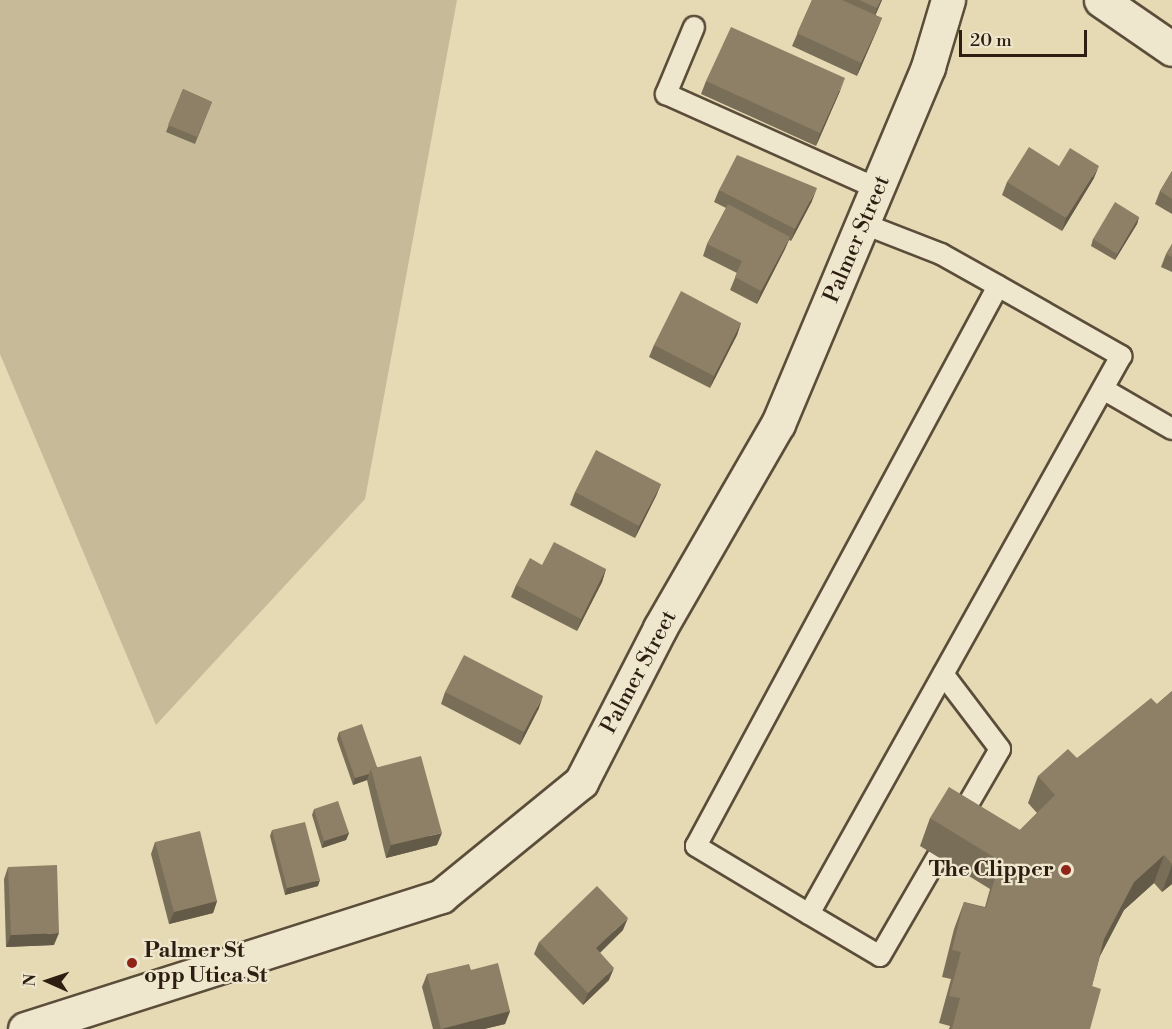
<!DOCTYPE html>
<html>
<head>
<meta charset="utf-8">
<style>
	body { margin:0 }
	#map { position:relative; width:1172px; height:1029px; overflow:hidden; background:#e5dab4; font-family:"Libre Bodoni",serif }
	div>[style] { position:absolute }
	.green>* { inset:0; background:#c6ba98 }
	.roads { filter:drop-shadow(2px 0 #5b4d3a) drop-shadow(-2px 0 #5b4d3a) drop-shadow(0 2px #5b4d3a) drop-shadow(0 -2px #5b4d3a) }
	.lane>* { height:20px; margin:-10px; padding:0 10px; transform-origin:10px; border-radius:10px; background:#eee7ce }
	.street>* { height:33px; margin:-16.5px; padding:0 16.5px; transform-origin:16.5px; border-radius:16.5px; background:#eee7ce }
	.secondary>* { height:33px; margin:-16.5px; padding:0 16.5px; transform-origin:16.5px; border-radius:16.5px; background:#eee7ce }
	.wall>* { inset:0; background:#796e58 }
	.shaded-wall>* { inset:0; background:#635a47 }
	.building>* { inset:0; background:#8d8066 }
	.dots>* { width:16px; height:16px; translate:-50% -50%; box-sizing:border-box; border:3px solid #eee7ce; border-radius:50% }
	span { translate:-50% -50%; white-space:nowrap; text-align:center; line-height:1.15; -webkit-text-stroke:4.5px #eee7ce; paint-order:stroke }
	.street-label { font-size:22px; color:#2d1e11 }
	.poi-label { font-size:22px; color:#2d1e11; font-weight:700 }
	.right { translate:-100% -50%; text-align:right }
	.left { translate:0 -50%; text-align:left }
	.north { position:absolute; left:18px; top:951px; width:60px; height:60px; -webkit-text-stroke:4px #eee7ce; paint-order:stroke; rotate:273deg; font-size:16px; font-weight:700; line-height:24px; text-align:center; color:#2d1e11 }
	.north::after { content:''; display:block; margin:auto; width:21px; height:27px; background:#2d1e11; clip-path:polygon(50% 0,100% 100%,50% 72%,0 100%) }
	.scale { position:absolute; left:959px; top:30px; width:128px; height:27px; box-sizing:border-box; border:3px solid #2d1e11; border-top:0; padding-left:8px; font-size:18px; line-height:21px; white-space:nowrap; color:#2d1e11; -webkit-text-stroke:4px #eee7ce; paint-order:stroke }
</style>
</head>
<body>
<div id="map">
	<div class="green">
		<i style="clip-path:polygon(0 0,457px 0,365px 499px,156px 725px,0 354px)"></i>
	</div>
	<div class="roads">
		<div class="lane">
			<i style="left:694px;top:27px;width:73px;rotate:112.7deg"></i>
			<i style="left:666px;top:94px;width:232px;rotate:24.1deg"></i>
			<i style="left:864px;top:224px;width:83px;rotate:21.3deg"></i>
			<i style="left:941px;top:254px;width:65px;rotate:29.3deg"></i>
			<i style="left:998px;top:286px;width:142px;rotate:29.6deg"></i>
			<i style="left:1121px;top:356px;width:639px;rotate:119.21deg"></i>
			<i style="left:809px;top:914px;width:132px;rotate:-149deg"></i>
			<i style="left:696px;top:846px;width:636px;rotate:-61.66deg"></i>
			<i style="left:1103px;top:389px;width:80px;rotate:30.1deg"></i>
			<i style="left:809px;top:914px;width:82px;rotate:30.6deg"></i>
			<i style="left:880px;top:956px;width:239px;rotate:-59.9deg"></i>
			<i style="left:1000px;top:749px;width:94px;rotate:-127.2deg"></i>
		</div>
		<div class="street">
			<i style="left:1101px;top:0;width:86px;rotate:34.6deg"></i>
		</div>
		<div class="secondary">
			<i style="left:25px;top:1029px;width:437px;rotate:-17.7deg"></i>
			<i style="left:441px;top:896px;width:181px;rotate:-39.2deg"></i>
			<i style="left:581px;top:782px;width:173px;rotate:-62.8deg"></i>
			<i style="left:660px;top:628px;width:236px;rotate:-60deg"></i>
			<i style="left:778px;top:424px;width:387px;rotate:-67.2deg"></i>
			<i style="left:928px;top:67px;width:70px;rotate:-73.4deg"></i>
		</div>
	</div>
	<div class="wall">
		<i style="clip-path:polygon(812px 0,882px 0,875px 15px,882px 18px,857px 76px,792px 46px)"></i>
		<i style="clip-path:polygon(706px 81px,840px 91px,816px 146px,701px 94px)"></i>
		<i style="clip-path:polygon(183px 89px,212px 102px,195px 144px,166px 132px)"></i>
		<i style="clip-path:polygon(1059px 166px,1094px 178px,1062px 231px,1002px 195px,1007px 182px)"></i>
		<i style="clip-path:polygon(1172px 171px,1172px 214px,1155px 204px,1160px 191px)"></i>
		<i style="clip-path:polygon(719px 190px,812px 201px,791px 241px,789px 240px,785px 249px,757px 304px,730px 290px,737px 273px,703px 256px,707px 244px,726px 208px,714px 202px)"></i>
		<i style="clip-path:polygon(1139px 217px,1137px 224px,1115px 260px,1091px 246px,1093px 239px)"></i>
		<i style="clip-path:polygon(1172px 244px,1172px 272px,1161px 267px,1166px 254px)"></i>
		<i style="clip-path:polygon(741px 323px,737px 335px,710px 388px,649px 357px,654px 345px)"></i>
		<i style="clip-path:polygon(661px 484px,656px 496px,635px 538px,570px 505px,575px 492px)"></i>
		<i style="clip-path:polygon(542px 565px,606px 569px,602px 582px,577px 631px,511px 597px,516px 585px)"></i>
		<i style="clip-path:polygon(1172px 691px,1172px 884px,1162px 892px,1154px 883px,1124px 910px,1100px 956px,1092px 986px,1090px 1029px,949px 1029px,950px 1026px,939px 1023px,951px 979px,942px 977px,954px 929px,964px 902px,985px 907px,990px 889px,920px 846px,930px 818px,1020px 830px,1037px 813px,1028px 803px,1038px 776px,1077px 758px,1157px 704px)"></i>
		<i style="clip-path:polygon(445px 692px,539px 708px,520px 745px,441px 704px)"></i>
		<i style="clip-path:polygon(339px 732px,377px 767px,437px 845px,386px 858px,367px 780px,353px 785px,337px 739px)"></i>
		<i style="clip-path:polygon(314px 809px,349px 833px,346px 840px,322px 848px,312px 815px)"></i>
		<i style="clip-path:polygon(272px 830px,318px 886px,285px 895px,270px 836px)"></i>
		<i style="clip-path:polygon(155px 842px,217px 901px,213px 913px,169px 924px,151px 854px)"></i>
		<i style="clip-path:polygon(8px 867px,54px 945px,6px 947px,4px 879px)"></i>
		<i style="clip-path:polygon(623px 930px,600px 953px,609px 980px,583px 1005px,534px 954px,539px 942px)"></i>
		<i style="clip-path:polygon(471px 970px,510px 1011px,505px 1024px,484px 1029px,433px 1029px,422px 987px,427px 974px)"></i>
	</div>
	<div class="shaded-wall">
		<i style="clip-path:polygon(881px 0,882px 0,873px 21px,877px 8px)"></i>
		<i style="clip-path:polygon(882px 18px,877px 30px,857px 76px,861px 63px)"></i>
		<i style="clip-path:polygon(845px 78px,840px 91px,816px 146px,820px 133px)"></i>
		<i style="clip-path:polygon(1099px 166px,1094px 178px,1062px 231px,1066px 218px)"></i>
		<i style="clip-path:polygon(817px 188px,812px 201px,791px 241px,795px 229px)"></i>
		<i style="clip-path:polygon(1139px 217px,1137px 224px,1115px 260px,1117px 254px)"></i>
		<i style="clip-path:polygon(790px 237px,785px 249px,757px 304px,761px 291px)"></i>
		<i style="clip-path:polygon(741px 323px,737px 335px,710px 388px,714px 376px)"></i>
		<i style="clip-path:polygon(661px 484px,656px 496px,635px 538px,639px 526px)"></i>
		<i style="clip-path:polygon(606px 569px,602px 582px,577px 631px,581px 619px)"></i>
		<i style="clip-path:polygon(543px 696px,539px 708px,520px 745px,524px 732px)"></i>
		<i style="clip-path:polygon(369px 774px,367px 780px,353px 785px,355px 778px)"></i>
		<i style="clip-path:polygon(349px 833px,346px 840px,322px 848px,324px 841px)"></i>
		<i style="clip-path:polygon(442px 833px,437px 845px,386px 858px,391px 845px)"></i>
		<i style="clip-path:polygon(1164px 855px,1154px 883px,1124px 910px,1094px 967px,1104px 939px,1134px 882px)"></i>
		<i style="clip-path:polygon(1172px 865px,1172px 884px,1162px 892px)"></i>
		<i style="clip-path:polygon(320px 880px,318px 886px,285px 895px,287px 888px)"></i>
		<i style="clip-path:polygon(217px 901px,213px 913px,169px 924px,174px 912px)"></i>
		<i style="clip-path:polygon(628px 918px,623px 930px,591px 961px,596px 948px)"></i>
		<i style="clip-path:polygon(59px 933px,54px 945px,6px 947px,11px 935px)"></i>
		<i style="clip-path:polygon(614px 968px,609px 980px,583px 1005px,588px 993px)"></i>
		<i style="clip-path:polygon(510px 1011px,505px 1024px,484px 1029px,441px 1029px)"></i>
	</div>
	<div class="building">
		<i style="clip-path:polygon(812px 0,842px 0,882px 18px,861px 63px,797px 33px)"></i>
		<i style="clip-path:polygon(859px 0,881px 0,877px 8px)"></i>
		<i style="clip-path:polygon(731px 27px,845px 78px,820px 133px,706px 81px)"></i>
		<i style="clip-path:polygon(183px 89px,212px 102px,197px 137px,168px 125px)"></i>
		<i style="clip-path:polygon(1029px 147px,1059px 166px,1070px 148px,1099px 166px,1066px 218px,1007px 182px)"></i>
		<i style="clip-path:polygon(737px 155px,817px 188px,795px 229px,719px 190px)"></i>
		<i style="clip-path:polygon(1172px 171px,1172px 199px,1160px 191px)"></i>
		<i style="clip-path:polygon(1115px 202px,1139px 217px,1117px 254px,1093px 239px)"></i>
		<i style="clip-path:polygon(728px 204px,790px 237px,761px 291px,735px 277px,742px 261px,707px 244px)"></i>
		<i style="clip-path:polygon(1172px 244px,1172px 257px,1166px 254px)"></i>
		<i style="clip-path:polygon(681px 291px,741px 323px,714px 376px,654px 345px)"></i>
		<i style="clip-path:polygon(596px 450px,661px 484px,639px 526px,575px 492px)"></i>
		<i style="clip-path:polygon(554px 542px,606px 569px,581px 619px,516px 585px,530px 558px,542px 565px)"></i>
		<i style="clip-path:polygon(464px 655px,543px 696px,524px 732px,445px 692px)"></i>
		<i style="clip-path:polygon(1172px 691px,1172px 864px,1164px 855px,1134px 882px,1104px 939px,1092px 986px,1101px 989px,1090px 1029px,952px 1029px,960px 998px,949px 996px,961px 952px,952px 950px,964px 902px,986px 908px,1000px 861px,930px 818px,949px 787px,1020px 830px,1055px 795px,1038px 776px,1068px 749px,1077px 758px,1151px 698px,1157px 704px)"></i>
		<i style="clip-path:polygon(362px 724px,377px 767px,371px 769px,369px 774px,355px 778px,339px 732px)"></i>
		<i style="clip-path:polygon(421px 756px,442px 833px,391px 845px,371px 769px)"></i>
		<i style="clip-path:polygon(338px 801px,349px 833px,324px 841px,314px 809px)"></i>
		<i style="clip-path:polygon(305px 822px,320px 880px,287px 888px,272px 830px)"></i>
		<i style="clip-path:polygon(200px 831px,217px 901px,174px 912px,155px 842px)"></i>
		<i style="clip-path:polygon(57px 865px,59px 933px,11px 935px,8px 867px)"></i>
		<i style="clip-path:polygon(597px 886px,628px 918px,596px 948px,614px 968px,588px 993px,539px 942px)"></i>
		<i style="clip-path:polygon(498px 963px,510px 1011px,441px 1029px,427px 974px,469px 964px,471px 970px)"></i>
	</div>
	<div class="dots">
		<i style="left:1066px;top:870px;background:#8f2418"></i>
		<i style="left:132px;top:963px;background:#8f2418"></i>
	</div>
	<div class="street-label">
		<span style="left:857px;top:239px;rotate:-67deg">Palmer Street</span>
		<span style="left:639px;top:672px;rotate:-62deg">Palmer Street</span>
	</div>
	<div class="poi-label">
		<span class="right" style="left:1054px;top:870px">The Clipper</span>
		<span class="left" style="left:144px;top:963px">Palmer St<br>opp Utica St</span>
	</div>
	<div class="north">N</div>
	<div class="scale">20 m</div>
</div>
</body>
</html>
